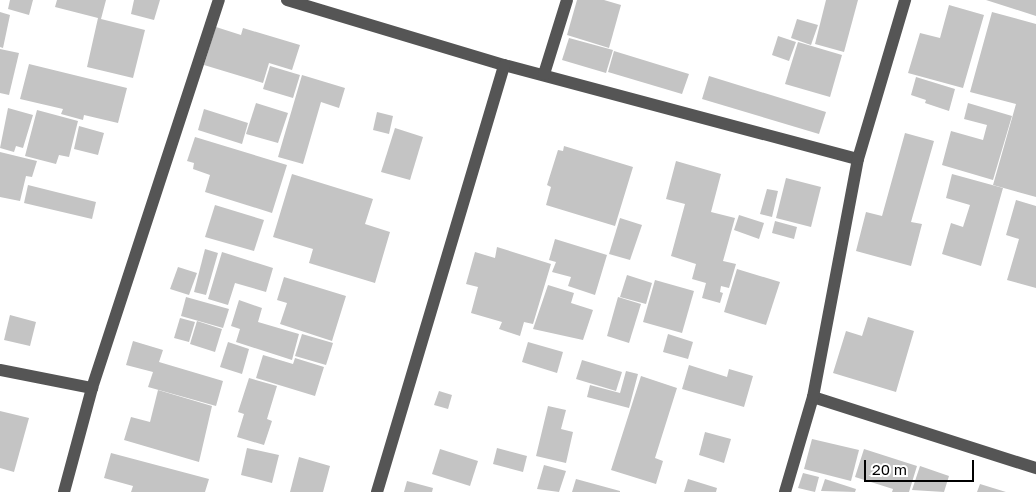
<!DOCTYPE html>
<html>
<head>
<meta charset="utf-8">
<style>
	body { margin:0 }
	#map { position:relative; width:1036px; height:492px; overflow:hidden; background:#fff; font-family:"Golos Text",sans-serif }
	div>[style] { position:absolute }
	.building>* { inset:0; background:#c4c4c4 }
	.minor>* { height:12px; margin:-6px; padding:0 6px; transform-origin:6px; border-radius:6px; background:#555 }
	span { translate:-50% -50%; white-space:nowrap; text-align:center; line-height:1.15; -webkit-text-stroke:5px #fff; paint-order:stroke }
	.scale { position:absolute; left:864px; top:460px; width:110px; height:22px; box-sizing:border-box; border:2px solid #000; border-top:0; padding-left:6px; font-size:15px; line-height:18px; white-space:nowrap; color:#000; -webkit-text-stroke:4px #fff; paint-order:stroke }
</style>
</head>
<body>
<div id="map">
	<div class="building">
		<i style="clip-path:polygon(10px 0,33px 0,29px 15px,8px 9px)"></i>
		<i style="clip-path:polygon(57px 0,106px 0,101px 19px,145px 30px,133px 78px,87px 67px,98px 18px,55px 7px)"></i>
		<i style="clip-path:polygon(134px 0,160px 0,154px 20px,131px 14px)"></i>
		<i style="clip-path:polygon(577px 0,604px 0,621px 5px,609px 48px,567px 35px)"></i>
		<i style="clip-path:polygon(826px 0,858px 0,844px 52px,815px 44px)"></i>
		<i style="clip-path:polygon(986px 0,1036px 0,1036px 16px)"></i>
		<i style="clip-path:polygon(949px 5px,984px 15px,963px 88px,908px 73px,920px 33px,940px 38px)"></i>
		<i style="clip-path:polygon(0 12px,10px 15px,3px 48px,0 47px)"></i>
		<i style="clip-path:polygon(992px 12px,1036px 24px,1036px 197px,993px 185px,1016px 104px,970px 92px)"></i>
		<i style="clip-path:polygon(797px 19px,818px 25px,811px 45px,791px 38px)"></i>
		<i style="clip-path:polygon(216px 27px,241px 35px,243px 28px,300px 45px,292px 70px,269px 63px,263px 83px,204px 65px)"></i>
		<i style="clip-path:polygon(778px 36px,796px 42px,789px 61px,772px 55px)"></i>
		<i style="clip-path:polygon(569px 38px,613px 50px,606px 73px,562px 60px)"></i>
		<i style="clip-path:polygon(798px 42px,842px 55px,830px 97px,785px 84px)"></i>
		<i style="clip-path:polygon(0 49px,19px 53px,9px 95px,0 93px)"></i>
		<i style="clip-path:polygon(614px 51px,689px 74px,682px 94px,608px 72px)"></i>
		<i style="clip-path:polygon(29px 64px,127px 88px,118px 123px,84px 115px,83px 120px,61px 114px,63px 109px,20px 99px)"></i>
		<i style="clip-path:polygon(270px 66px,300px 75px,293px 98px,263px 89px)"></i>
		<i style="clip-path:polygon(302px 75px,345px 88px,339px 108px,321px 102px,303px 164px,278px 157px)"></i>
		<i style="clip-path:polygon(709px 76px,826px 112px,819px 134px,702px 99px)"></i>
		<i style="clip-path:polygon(916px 77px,955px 89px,949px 111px,925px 103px,926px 100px,911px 95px)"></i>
		<i style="clip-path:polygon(256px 103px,288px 113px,278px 143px,246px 134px)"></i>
		<i style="clip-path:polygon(968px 103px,1012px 116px,993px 180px,942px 165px,951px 131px,983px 140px,987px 125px,964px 119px)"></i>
		<i style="clip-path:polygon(8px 108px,33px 115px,23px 148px,16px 146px,14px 152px,0 148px)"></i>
		<i style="clip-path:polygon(204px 109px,248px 123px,242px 144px,198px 130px)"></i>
		<i style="clip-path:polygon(37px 110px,78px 121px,69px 157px,59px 155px,56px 164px,25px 156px)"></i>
		<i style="clip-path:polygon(377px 112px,393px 116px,389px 134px,373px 130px)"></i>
		<i style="clip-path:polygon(79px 126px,104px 133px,98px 155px,74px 149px)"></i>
		<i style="clip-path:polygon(395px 128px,423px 137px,410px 180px,381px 172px)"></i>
		<i style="clip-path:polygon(905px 133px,934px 141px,911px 222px,922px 224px,911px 266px,856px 251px,866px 212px,882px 216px)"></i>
		<i style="clip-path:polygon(195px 137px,287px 165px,272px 213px,205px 192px,210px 175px,193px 169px,194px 163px,187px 161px)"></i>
		<i style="clip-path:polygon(564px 146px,633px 167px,615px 226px,546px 205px,551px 187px,547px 185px,558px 150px,563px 151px)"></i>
		<i style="clip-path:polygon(0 152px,37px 161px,32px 177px,26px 176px,20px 201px,0 197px)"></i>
		<i style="clip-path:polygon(676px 161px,721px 174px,711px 212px,735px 218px,723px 261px,736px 264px,729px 288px,721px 286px,720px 292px,723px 293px,720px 303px,702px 298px,706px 283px,692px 279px,696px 264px,671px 256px,685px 204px,666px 199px)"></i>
		<i style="clip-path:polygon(292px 174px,373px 199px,365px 224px,390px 232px,375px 283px,309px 263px,313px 249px,273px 237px)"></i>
		<i style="clip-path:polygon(952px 174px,1003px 188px,981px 266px,942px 254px,951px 223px,963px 227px,970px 205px,946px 198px)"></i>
		<i style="clip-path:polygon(786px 178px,821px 187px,811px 227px,776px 218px)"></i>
		<i style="clip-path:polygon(28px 185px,96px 202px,92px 219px,24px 203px)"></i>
		<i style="clip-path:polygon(767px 189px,778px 191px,772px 217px,760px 214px)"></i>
		<i style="clip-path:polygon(1016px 200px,1036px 206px,1036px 288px,1007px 280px,1019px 239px,1006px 235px)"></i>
		<i style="clip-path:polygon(215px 205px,264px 220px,254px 251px,205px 237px)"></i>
		<i style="clip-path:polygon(739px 215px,764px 223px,759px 239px,734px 230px)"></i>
		<i style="clip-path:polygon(620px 218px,642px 225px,630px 260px,609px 254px)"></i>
		<i style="clip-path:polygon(775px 221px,797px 227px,794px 239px,772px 233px)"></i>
		<i style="clip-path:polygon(555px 239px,607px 255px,595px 295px,568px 286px,571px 277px,552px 272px,556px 262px,549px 260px)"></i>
		<i style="clip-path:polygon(497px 247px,551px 264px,533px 324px,524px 322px,520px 336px,499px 329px,502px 322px,471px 313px,478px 287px,466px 284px,475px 252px,495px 258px)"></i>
		<i style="clip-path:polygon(205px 249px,218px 253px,206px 295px,194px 292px)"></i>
		<i style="clip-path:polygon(222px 252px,273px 268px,266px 292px,235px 283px,228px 305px,208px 299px)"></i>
		<i style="clip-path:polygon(178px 267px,197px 273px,189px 295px,170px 289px)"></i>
		<i style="clip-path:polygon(737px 269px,780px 282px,766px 325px,724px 312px)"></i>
		<i style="clip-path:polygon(627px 275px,652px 283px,646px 304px,620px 297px)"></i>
		<i style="clip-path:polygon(284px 277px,346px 296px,332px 341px,280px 324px,287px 303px,277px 300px)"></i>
		<i style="clip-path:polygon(655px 280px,694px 291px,682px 333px,643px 322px)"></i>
		<i style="clip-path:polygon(548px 285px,574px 293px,571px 303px,593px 310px,583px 340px,533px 329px)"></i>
		<i style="clip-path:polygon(186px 297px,229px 309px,223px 328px,181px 316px)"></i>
		<i style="clip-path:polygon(618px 297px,641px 304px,629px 343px,607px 336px)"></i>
		<i style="clip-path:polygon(239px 300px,262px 308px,258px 322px,299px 334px,292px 360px,236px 342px,240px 329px,231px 326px)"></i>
		<i style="clip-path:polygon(10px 315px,36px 322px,30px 346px,4px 340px)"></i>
		<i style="clip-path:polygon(868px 317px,914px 331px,896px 392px,833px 373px,846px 331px,862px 336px)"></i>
		<i style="clip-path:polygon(180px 318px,195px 322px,189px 342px,174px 338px)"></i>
		<i style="clip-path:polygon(197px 321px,222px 329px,215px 352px,190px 344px)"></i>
		<i style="clip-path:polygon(302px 334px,333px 343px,326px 365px,295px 356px)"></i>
		<i style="clip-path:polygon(668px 334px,693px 342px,688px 359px,663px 352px)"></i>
		<i style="clip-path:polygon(133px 341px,163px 350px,159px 362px,223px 381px,216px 406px,148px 387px,153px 372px,126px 365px)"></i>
		<i style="clip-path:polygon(228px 342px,249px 349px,242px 374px,220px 367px)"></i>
		<i style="clip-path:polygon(528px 342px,563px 352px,557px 373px,522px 362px)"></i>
		<i style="clip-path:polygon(263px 355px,293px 364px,295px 358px,324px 367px,315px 396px,256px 378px)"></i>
		<i style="clip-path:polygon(582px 360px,622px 372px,616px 391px,576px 379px)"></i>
		<i style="clip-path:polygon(689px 365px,727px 377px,729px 369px,753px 376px,744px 407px,682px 389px)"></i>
		<i style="clip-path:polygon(626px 371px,638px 374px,629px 408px,587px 397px,590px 385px,620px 393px)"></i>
		<i style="clip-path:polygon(641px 376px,677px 388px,655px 458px,663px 461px,656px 484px,611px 470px)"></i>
		<i style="clip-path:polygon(249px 378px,277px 386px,267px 419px,272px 421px,264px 445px,237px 437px,244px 414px,238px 412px)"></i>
		<i style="clip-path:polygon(158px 390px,212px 406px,199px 462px,124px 440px,131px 417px,150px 422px)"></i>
		<i style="clip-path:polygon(439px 391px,452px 395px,448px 409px,434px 405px)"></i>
		<i style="clip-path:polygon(548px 406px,566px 410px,561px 429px,573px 432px,566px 463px,536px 456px)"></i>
		<i style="clip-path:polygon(0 411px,29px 418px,14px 472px,0 468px)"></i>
		<i style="clip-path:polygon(705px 432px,731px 439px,724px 463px,699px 455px)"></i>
		<i style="clip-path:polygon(812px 439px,859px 450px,851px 481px,804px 469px)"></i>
		<i style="clip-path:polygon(247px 448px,279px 455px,272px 483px,241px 475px)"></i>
		<i style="clip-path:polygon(497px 448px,527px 456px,523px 472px,493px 464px)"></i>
		<i style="clip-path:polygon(440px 449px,478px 461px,470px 486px,432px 474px)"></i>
		<i style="clip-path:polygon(864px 449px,917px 466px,909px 492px,892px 492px,893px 489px,855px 477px)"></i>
		<i style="clip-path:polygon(111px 453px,209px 479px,205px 492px,131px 492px,133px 486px,104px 478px)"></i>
		<i style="clip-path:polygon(299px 457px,330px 466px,323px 492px,290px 492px)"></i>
		<i style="clip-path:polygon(544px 465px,566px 471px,559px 492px,537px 489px)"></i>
		<i style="clip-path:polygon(920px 466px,949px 476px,944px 492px,912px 490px)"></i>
		<i style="clip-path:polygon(803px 473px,819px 477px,815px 492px,798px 488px)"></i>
		<i style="clip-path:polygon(576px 479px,620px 491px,620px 492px,572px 492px)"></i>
		<i style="clip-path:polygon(688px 479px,717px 488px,716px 492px,684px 492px)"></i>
		<i style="clip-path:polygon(825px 479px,856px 489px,855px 492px,821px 491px)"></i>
		<i style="clip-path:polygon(407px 481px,433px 488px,432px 492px,404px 492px)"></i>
		<i style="clip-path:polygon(980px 484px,1006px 492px,977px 492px)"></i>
	</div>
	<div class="minor">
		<i style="left:287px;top:0;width:227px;rotate:16.7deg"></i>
		<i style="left:504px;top:65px;width:366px;rotate:14.9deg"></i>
		<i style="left:544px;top:74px;width:77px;rotate:-72.7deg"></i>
		<i style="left:0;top:370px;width:94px;rotate:11.1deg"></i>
		<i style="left:813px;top:397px;width:234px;rotate:17.7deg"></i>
		<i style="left:64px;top:492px;width:108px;rotate:-74.9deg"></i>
		<i style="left:92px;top:388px;width:408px;rotate:-71.9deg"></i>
		<i style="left:377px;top:492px;width:445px;rotate:-73.4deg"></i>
		<i style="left:785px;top:492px;width:99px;rotate:-73.6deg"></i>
		<i style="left:813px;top:397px;width:242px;rotate:-79.3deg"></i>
		<i style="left:858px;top:159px;width:166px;rotate:-73.5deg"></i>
	</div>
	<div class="scale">20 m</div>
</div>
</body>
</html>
